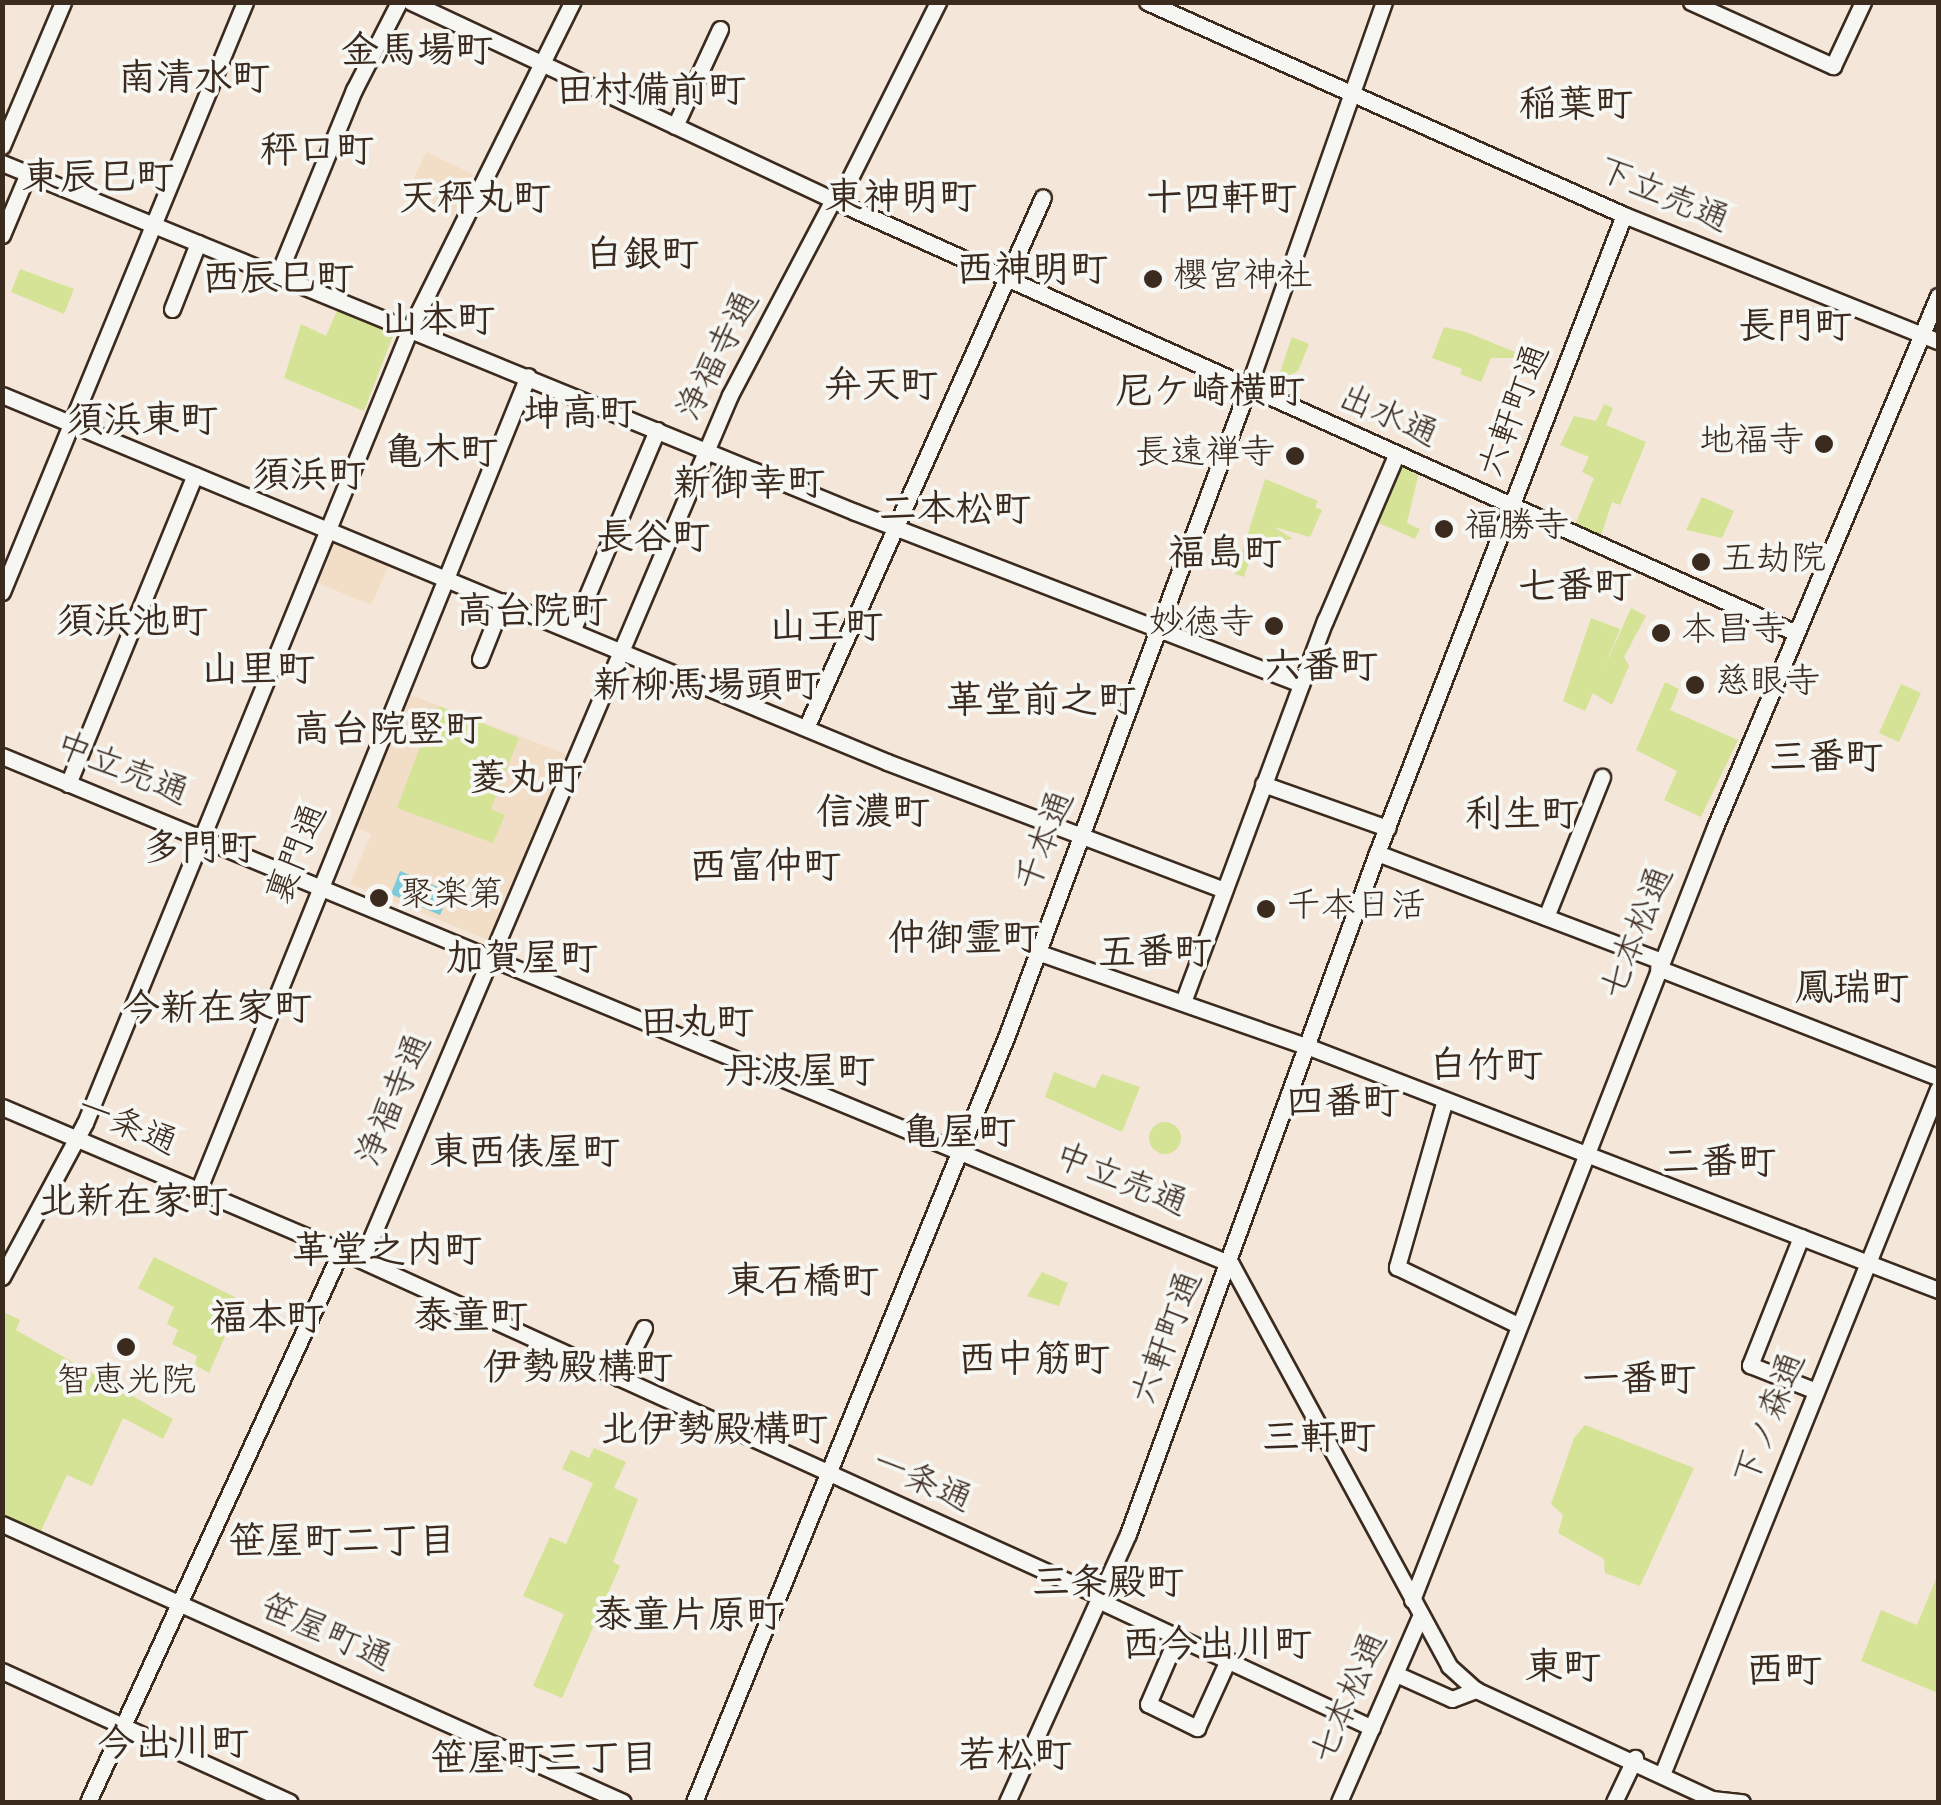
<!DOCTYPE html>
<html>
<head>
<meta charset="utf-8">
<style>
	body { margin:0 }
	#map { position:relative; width:1941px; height:1805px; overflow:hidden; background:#f4e7d9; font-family:Dekko,"Klee One",sans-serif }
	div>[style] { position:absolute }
	.built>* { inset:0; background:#f2ddc7 }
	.green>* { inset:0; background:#d4e396 }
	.round { border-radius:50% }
	.water>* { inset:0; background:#7ccada }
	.roads { filter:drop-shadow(2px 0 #3b2a1e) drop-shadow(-2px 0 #3b2a1e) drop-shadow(0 2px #3b2a1e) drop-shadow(0 -2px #3b2a1e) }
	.minor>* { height:15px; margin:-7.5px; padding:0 7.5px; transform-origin:7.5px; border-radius:7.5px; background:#f6f6f2 }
	.dots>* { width:28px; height:28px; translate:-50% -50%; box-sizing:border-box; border:5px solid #f6f6f2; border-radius:50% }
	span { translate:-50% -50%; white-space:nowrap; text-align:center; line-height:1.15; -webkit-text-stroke:8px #f6f6f2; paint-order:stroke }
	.street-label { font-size:35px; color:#3b2a1e }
	.poi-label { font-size:35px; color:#3b2a1e }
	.left { translate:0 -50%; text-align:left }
	.right { translate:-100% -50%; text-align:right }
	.neighbourhood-label { font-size:38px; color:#3b2a1e; font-weight:700 }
	.frame { position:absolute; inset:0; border:5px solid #3b2a1e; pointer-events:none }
</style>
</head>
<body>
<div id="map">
	<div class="built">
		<i style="clip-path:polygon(426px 152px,473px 174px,453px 216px,431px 206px,435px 193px,412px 183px)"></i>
		<i style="clip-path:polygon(342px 542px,390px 562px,371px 605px,318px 583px,334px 544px)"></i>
		<i style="clip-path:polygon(405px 693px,574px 757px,491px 941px,350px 884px,371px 834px,349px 824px)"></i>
	</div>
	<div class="green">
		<i style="clip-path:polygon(20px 269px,74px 289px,64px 314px,11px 292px)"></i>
		<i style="clip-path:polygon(339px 306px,394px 333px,364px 411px,284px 378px,301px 324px,326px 336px)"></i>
		<i style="clip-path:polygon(1444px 327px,1466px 332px,1530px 358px,1491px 358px,1481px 382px,1460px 374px,1462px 369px,1432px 358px)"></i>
		<i style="clip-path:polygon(1292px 337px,1309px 344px,1298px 371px,1279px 380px,1272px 395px)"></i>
		<i style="clip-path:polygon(1604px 404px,1613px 408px,1606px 425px,1646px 442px,1620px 505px,1612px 502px,1600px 539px,1574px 528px,1594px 478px,1582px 472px,1589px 457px,1560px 445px,1574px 416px,1596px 421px)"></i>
		<i style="clip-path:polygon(1399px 464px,1419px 472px,1407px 523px,1420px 529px,1415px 539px,1374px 521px)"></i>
		<i style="clip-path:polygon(1265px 479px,1318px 501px,1315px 507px,1322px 510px,1310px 537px,1274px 527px,1293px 539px,1255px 544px,1244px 577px,1235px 574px)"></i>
		<i style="clip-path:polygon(1702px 497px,1734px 511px,1722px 538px,1686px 530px)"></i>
		<i style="clip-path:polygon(1631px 608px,1646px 616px,1624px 657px,1629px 666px,1612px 705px,1593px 693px,1585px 711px,1563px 701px,1591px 618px,1620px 629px,1605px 666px)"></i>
		<i style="clip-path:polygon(1665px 682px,1679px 689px,1670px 710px,1738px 740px,1701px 817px,1664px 800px,1677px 771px,1636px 750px)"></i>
		<i style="clip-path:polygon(1901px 684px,1921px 693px,1899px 742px,1879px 733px)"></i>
		<i style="clip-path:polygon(442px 707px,519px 738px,491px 809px,505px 815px,493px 843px,397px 808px,435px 708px)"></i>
		<i style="clip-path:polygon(1054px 1072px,1095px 1088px,1102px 1074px,1140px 1087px,1122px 1132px,1045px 1097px)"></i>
		<i class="round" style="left:1149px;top:1122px;width:32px;height:32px"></i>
		<i style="clip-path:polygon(154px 1257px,241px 1300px,209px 1373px,195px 1365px,197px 1356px,172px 1344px,178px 1330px,167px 1324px,174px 1307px,138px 1288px)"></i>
		<i style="clip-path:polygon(1042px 1272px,1068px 1283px,1059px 1306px,1027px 1296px)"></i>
		<i style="clip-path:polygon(3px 1312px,20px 1320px,16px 1330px,173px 1419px,163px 1439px,123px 1418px,92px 1486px,67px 1475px,39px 1535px,3px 1519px)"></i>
		<i style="clip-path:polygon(1585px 1425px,1694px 1468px,1640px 1586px,1605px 1573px,1604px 1559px,1558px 1533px,1563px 1515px,1551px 1504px,1574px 1438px)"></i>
		<i style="clip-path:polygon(594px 1448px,626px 1462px,614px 1488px,638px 1499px,613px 1562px,620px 1566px,562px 1698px,533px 1686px,564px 1614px,523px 1596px,550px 1537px,566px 1544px,593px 1483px,562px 1469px,571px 1450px,589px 1458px)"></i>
		<i style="clip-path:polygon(1938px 1574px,1938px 1693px,1861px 1661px,1881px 1610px,1917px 1625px)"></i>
	</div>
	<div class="water">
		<i style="clip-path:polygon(400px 871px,450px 892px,440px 915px,391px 894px)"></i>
	</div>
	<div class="roads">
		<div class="minor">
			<i style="left:411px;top:2px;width:466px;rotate:25.1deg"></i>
			<i style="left:833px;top:200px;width:1056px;rotate:24.21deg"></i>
			<i style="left:1147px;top:2px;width:522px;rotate:24.06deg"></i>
			<i style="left:1624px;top:215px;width:338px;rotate:21.9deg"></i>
			<i style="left:1691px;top:2px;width:156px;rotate:24.3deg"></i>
			<i style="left:1833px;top:66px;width:71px;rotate:-64.9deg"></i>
			<i style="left:675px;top:126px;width:107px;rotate:-65.1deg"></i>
			<i style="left:2px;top:146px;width:156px;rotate:-67deg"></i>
			<i style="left:2px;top:163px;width:922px;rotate:22.25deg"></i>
			<i style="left:855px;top:512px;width:478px;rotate:21.1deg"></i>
			<i style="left:838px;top:202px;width:224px;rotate:-63.4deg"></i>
			<i style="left:2px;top:235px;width:67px;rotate:-67.2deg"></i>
			<i style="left:278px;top:275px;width:200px;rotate:-67.7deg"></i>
			<i style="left:354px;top:90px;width:99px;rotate:-62.9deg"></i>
			<i style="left:172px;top:309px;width:71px;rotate:-68.5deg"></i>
			<i style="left:2px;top:395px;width:958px;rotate:22.52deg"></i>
			<i style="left:887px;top:762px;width:360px;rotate:20.8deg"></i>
			<i style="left:2px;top:592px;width:638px;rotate:-67.61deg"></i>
			<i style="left:573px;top:629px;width:216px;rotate:-67.1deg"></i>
			<i style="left:480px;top:659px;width:62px;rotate:-68.4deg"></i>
			<i style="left:806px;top:728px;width:581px;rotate:-65.95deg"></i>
			<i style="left:2px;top:756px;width:1330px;rotate:22.46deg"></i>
			<i style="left:1231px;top:1264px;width:457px;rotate:61.5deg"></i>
			<i style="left:1449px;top:1666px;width:36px;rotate:42deg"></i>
			<i style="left:1476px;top:1690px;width:260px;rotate:24.8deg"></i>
			<i style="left:1712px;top:1799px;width:30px;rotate:6deg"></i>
			<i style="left:68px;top:784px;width:334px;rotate:-67.7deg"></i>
			<i style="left:1263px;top:784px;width:132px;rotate:19.5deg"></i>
			<i style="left:1377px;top:853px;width:304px;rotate:20.8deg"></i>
			<i style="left:1546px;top:917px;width:151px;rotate:-68.2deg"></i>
			<i style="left:1037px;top:952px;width:288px;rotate:19.3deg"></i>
			<i style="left:1309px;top:1047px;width:674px;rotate:21.12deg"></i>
			<i style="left:1658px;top:968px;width:300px;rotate:21.3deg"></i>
			<i style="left:1183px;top:1002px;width:407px;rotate:-69.6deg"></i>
			<i style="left:1325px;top:621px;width:181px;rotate:-66.8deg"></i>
			<i style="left:1444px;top:1103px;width:171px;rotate:106deg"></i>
			<i style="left:1397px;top:1267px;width:134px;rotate:25.6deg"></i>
			<i style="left:2px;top:1107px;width:368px;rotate:23deg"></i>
			<i style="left:341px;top:1251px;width:836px;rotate:24.45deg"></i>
			<i style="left:198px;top:1191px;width:879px;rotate:-67.96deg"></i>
			<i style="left:1801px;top:1237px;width:138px;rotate:111.7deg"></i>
			<i style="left:1750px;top:1365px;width:71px;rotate:21.5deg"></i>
			<i style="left:362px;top:1260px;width:940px;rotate:-66.95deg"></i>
			<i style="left:730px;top:395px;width:221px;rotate:-62.2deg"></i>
			<i style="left:2px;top:1277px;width:175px;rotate:-61.7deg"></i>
			<i style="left:85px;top:1123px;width:858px;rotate:-67.74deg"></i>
			<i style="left:410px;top:329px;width:365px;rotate:-63.6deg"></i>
			<i style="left:619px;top:1378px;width:56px;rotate:-63.4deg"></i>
			<i style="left:2px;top:1524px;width:680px;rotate:24.12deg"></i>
			<i style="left:1412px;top:1600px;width:830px;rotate:-68.6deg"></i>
			<i style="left:1715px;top:827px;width:576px;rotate:-67.22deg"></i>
			<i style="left:1100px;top:1601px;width:300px;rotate:25deg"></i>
			<i style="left:1177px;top:1637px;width:73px;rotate:113.4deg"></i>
			<i style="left:1148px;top:1704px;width:55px;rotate:26.1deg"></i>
			<i style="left:1197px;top:1728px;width:75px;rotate:-65.5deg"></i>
			<i style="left:2px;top:1671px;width:316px;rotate:24.5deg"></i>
			<i style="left:1396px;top:1674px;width:61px;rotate:24.1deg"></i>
			<i style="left:1452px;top:1699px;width:26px;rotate:-21deg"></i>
			<i style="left:1663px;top:1772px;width:736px;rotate:-68.07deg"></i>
			<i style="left:88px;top:1802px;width:606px;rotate:-65.34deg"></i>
			<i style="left:694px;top:1802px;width:828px;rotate:-67.8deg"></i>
			<i style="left:1007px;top:1035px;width:690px;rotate:-69.57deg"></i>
			<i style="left:1248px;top:388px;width:409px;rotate:-70.6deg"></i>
			<i style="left:1007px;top:1802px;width:294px;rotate:-65.7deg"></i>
			<i style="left:1128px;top:1534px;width:725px;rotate:-69.92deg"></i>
			<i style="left:1377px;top:853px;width:684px;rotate:-68.84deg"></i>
			<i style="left:1339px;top:1802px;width:200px;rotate:-66.4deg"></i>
			<i style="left:1614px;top:1802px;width:49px;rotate:-64.5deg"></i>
		</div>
	</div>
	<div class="dots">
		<i style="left:1153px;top:279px;background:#3b2a1e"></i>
		<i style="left:1824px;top:444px;background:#3b2a1e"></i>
		<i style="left:1295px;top:456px;background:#3b2a1e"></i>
		<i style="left:1444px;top:529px;background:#3b2a1e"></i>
		<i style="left:1701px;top:562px;background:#3b2a1e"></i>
		<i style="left:1274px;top:626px;background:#3b2a1e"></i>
		<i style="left:1661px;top:633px;background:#3b2a1e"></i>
		<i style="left:1695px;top:685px;background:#3b2a1e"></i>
		<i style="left:379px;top:898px;background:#3b2a1e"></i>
		<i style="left:1266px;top:909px;background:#3b2a1e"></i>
		<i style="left:126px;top:1347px;background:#3b2a1e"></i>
	</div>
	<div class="street-label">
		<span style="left:1662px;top:198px;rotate:23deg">下立売通</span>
		<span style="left:721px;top:357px;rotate:-63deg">浄福寺通</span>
		<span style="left:1517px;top:412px;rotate:-69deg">六軒町通</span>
		<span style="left:1387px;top:419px;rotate:24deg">出水通</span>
		<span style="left:121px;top:772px;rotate:22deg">中立売通</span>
		<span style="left:1048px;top:842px;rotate:-69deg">千本通</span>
		<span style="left:300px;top:855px;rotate:-68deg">裏門通</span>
		<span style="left:1640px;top:934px;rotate:-68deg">七本松通</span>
		<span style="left:397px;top:1101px;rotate:-67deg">浄福寺通</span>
		<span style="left:126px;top:1128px;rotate:23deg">一条通</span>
		<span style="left:1120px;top:1183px;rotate:22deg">中立売通</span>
		<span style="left:1170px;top:1339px;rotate:-69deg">六軒町通</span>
		<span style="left:1773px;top:1420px;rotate:-69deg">下ノ森通</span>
		<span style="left:921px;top:1484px;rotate:24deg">一条通</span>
		<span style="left:325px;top:1636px;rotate:24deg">笹屋町通</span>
		<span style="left:1352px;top:1699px;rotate:-66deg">七本松通</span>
	</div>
	<div class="poi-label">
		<span class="left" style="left:1173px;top:279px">櫻宮神社</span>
		<span class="right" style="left:1804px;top:444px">地福寺</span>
		<span class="right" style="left:1275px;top:456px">長遠禅寺</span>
		<span class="left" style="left:1464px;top:529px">福勝寺</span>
		<span class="left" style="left:1721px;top:562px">五劫院</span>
		<span class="right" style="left:1254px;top:626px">妙徳寺</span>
		<span class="left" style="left:1681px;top:633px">本昌寺</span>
		<span class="left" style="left:1715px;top:685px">慈眼寺</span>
		<span class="left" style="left:399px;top:898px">聚楽第</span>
		<span class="left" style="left:1286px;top:909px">千本日活</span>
		<span style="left:126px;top:1384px">智恵光院</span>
	</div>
	<div class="neighbourhood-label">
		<span style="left:417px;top:55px">金馬場町</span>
		<span style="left:194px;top:83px">南清水町</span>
		<span style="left:651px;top:95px">田村備前町</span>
		<span style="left:1576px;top:109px">稲葉町</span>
		<span style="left:317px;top:155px">秤口町</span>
		<span style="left:98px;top:182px">東辰巳町</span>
		<span style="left:901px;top:202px">東神明町</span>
		<span style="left:475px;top:203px">天秤丸町</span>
		<span style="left:1221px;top:203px">十四軒町</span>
		<span style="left:642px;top:259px">白銀町</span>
		<span style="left:1032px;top:274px">西神明町</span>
		<span style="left:278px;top:283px">西辰巳町</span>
		<span style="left:438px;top:325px">山本町</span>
		<span style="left:1795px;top:331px">長門町</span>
		<span style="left:881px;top:390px">弁天町</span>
		<span style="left:1210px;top:396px">尼ケ崎横町</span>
		<span style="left:580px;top:418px">坤高町</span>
		<span style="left:142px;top:425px">須浜東町</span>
		<span style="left:441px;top:457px">亀木町</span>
		<span style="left:309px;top:480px">須浜町</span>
		<span style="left:749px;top:488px">新御幸町</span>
		<span style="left:955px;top:514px">二本松町</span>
		<span style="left:653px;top:542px">長谷町</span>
		<span style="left:1225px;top:558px">福島町</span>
		<span style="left:1575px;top:591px">七番町</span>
		<span style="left:532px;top:616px">高台院町</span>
		<span style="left:132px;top:626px">須浜池町</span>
		<span style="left:826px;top:631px">山王町</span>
		<span style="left:1321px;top:671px">六番町</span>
		<span style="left:258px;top:674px">山里町</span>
		<span style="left:707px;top:690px">新柳馬場頭町</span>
		<span style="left:1041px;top:705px">革堂前之町</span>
		<span style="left:388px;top:734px">高台院竪町</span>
		<span style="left:1826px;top:762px">三番町</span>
		<span style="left:526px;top:783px">菱丸町</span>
		<span style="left:873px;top:817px">信濃町</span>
		<span style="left:1522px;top:819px">利生町</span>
		<span style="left:200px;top:853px">多門町</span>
		<span style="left:765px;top:871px">西富仲町</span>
		<span style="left:964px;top:943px">仲御霊町</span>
		<span style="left:1155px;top:957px">五番町</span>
		<span style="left:522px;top:963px">加賀屋町</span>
		<span style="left:1852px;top:993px">鳳瑞町</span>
		<span style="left:217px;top:1013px">今新在家町</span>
		<span style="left:697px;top:1027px">田丸町</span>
		<span style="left:1486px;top:1070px">白竹町</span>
		<span style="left:799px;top:1076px">丹波屋町</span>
		<span style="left:1343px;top:1107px">四番町</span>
		<span style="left:959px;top:1137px">亀屋町</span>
		<span style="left:525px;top:1157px">東西俵屋町</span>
		<span style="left:1719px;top:1167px">二番町</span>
		<span style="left:133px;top:1206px">北新在家町</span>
		<span style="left:387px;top:1255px">革堂之内町</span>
		<span style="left:803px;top:1286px">東石橋町</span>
		<span style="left:471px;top:1321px">泰童町</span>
		<span style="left:267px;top:1323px">福本町</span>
		<span style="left:1034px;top:1364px">西中筋町</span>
		<span style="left:578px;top:1372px">伊勢殿構町</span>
		<span style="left:1639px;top:1384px">一番町</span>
		<span style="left:714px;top:1434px">北伊勢殿構町</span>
		<span style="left:1319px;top:1442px">三軒町</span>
		<span style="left:342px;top:1546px">笹屋町二丁目</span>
		<span style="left:1108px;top:1587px">三条殿町</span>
		<span style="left:689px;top:1620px">泰童片原町</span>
		<span style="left:1217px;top:1649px">西今出川町</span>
		<span style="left:1563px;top:1672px">東町</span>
		<span style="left:1784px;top:1675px">西町</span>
		<span style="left:173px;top:1748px">今出川町</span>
		<span style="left:1015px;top:1760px">若松町</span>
		<span style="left:544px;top:1763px">笹屋町三丁目</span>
	</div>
	<div class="frame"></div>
</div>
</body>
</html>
